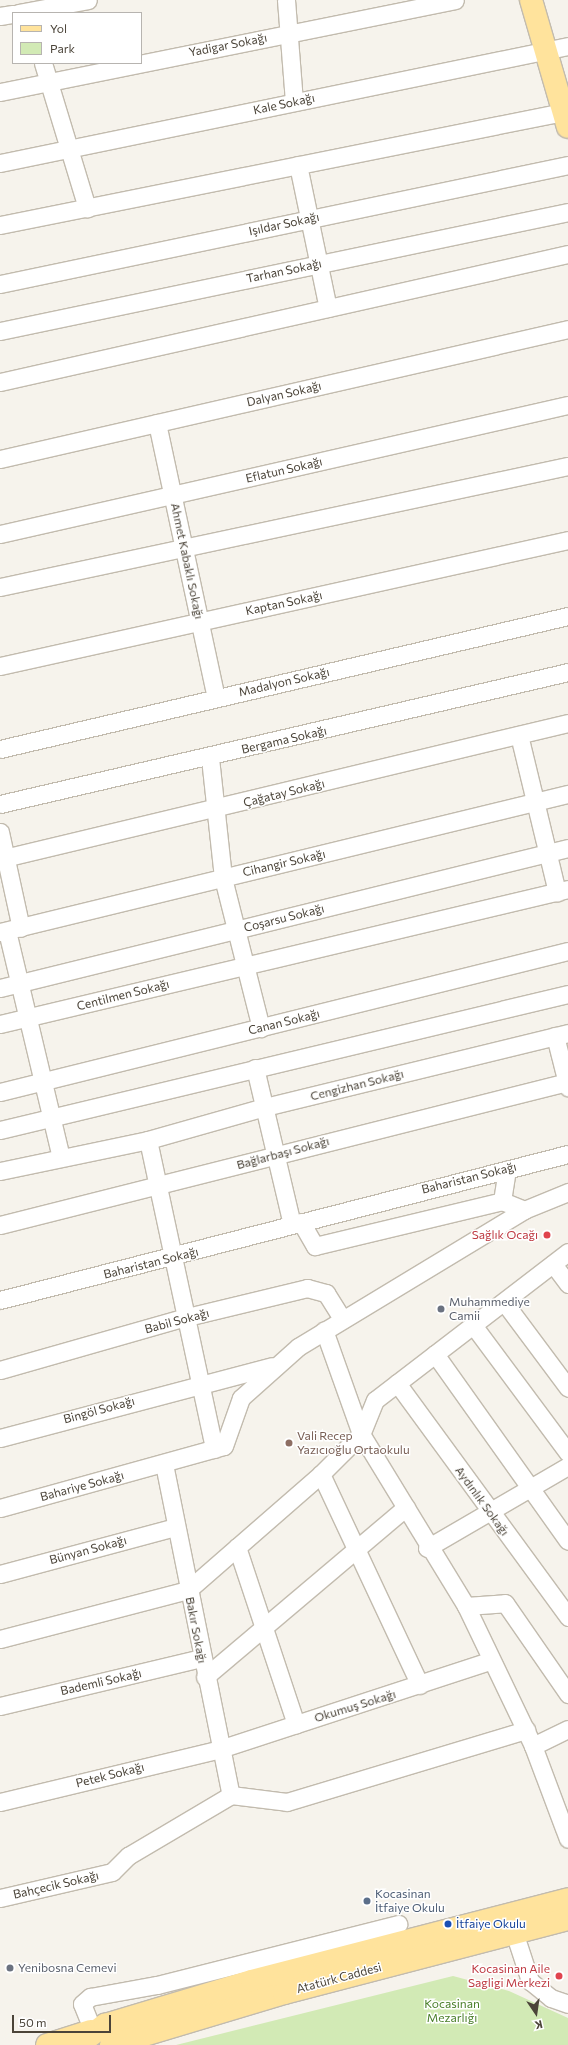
<!DOCTYPE html>
<html>
<head>
<meta charset="utf-8">
<style>
	body { margin:0 }
	#map { position:relative; width:568px; height:2045px; overflow:hidden; background:#f6f3ec; font-family:Commissioner,sans-serif }
	div>[style] { position:absolute }
	.green>* { inset:0; background:#d2eab5 }
	.roads { filter:drop-shadow(1px 0 #c2bbae) drop-shadow(-1px 0 #c2bbae) drop-shadow(0 1px #c2bbae) drop-shadow(0 -1px #c2bbae) }
	.minor>* { height:17px; margin:-8.5px; padding:0 8.5px; transform-origin:8.5px; border-radius:8.5px; background:#fff }
	.major>* { height:22px; margin:-11px; padding:0 11px; transform-origin:11px; border-radius:11px; background:#ffe39c }
	.dots>* { width:11px; height:11px; translate:-50% -50%; box-sizing:border-box; border:2px solid #fff; border-radius:50% }
	span { translate:-50% -50%; white-space:nowrap; text-align:center; line-height:1.15; -webkit-text-stroke:3px #fff; paint-order:stroke }
	.street-label { font-size:12px; color:#4b4439 }
	.health-label { font-size:12px; color:#be3a42 }
	.right { translate:-100% -50%; text-align:right }
	.worship-label { font-size:12px; color:#5b616d }
	.left { translate:0 -50%; text-align:left }
	.education-label { font-size:12px; color:#785e54 }
	.service-label { font-size:12px; color:#4e5e75 }
	.transit-label { font-size:12px; color:#164399 }
	.park-label { font-size:12px; color:#4a7f2a }
	.legend { position:absolute; left:12px; top:12px; width:130px; height:52px; box-sizing:border-box; background:#fff; border:1px solid #b7b4b0; margin:0; padding:5px 7px; list-style:none; font-size:12px; color:#4b4439 }
	.legend li { display:flex; align-items:center; gap:8px; height:20px }
	.legend b { width:20px; border:1px solid #b7b4b0 }
	.north { position:absolute; left:516px; top:1993px; width:40px; height:40px; -webkit-text-stroke:3px #fff; paint-order:stroke; rotate:167deg; font-size:11px; font-weight:700; line-height:16px; text-align:center; color:#4b4439 }
	.north::after { content:''; display:block; margin:auto; width:14px; height:18px; background:#4b4439; clip-path:polygon(50% 0,100% 100%,50% 72%,0 100%) }
	.scale { position:absolute; left:12px; top:2015px; width:99px; height:18px; box-sizing:border-box; border:2px solid #4b4439; border-top:0; padding-left:5px; font-size:12px; line-height:14px; white-space:nowrap; color:#4b4439; -webkit-text-stroke:3px #fff; paint-order:stroke }
</style>
</head>
<body>
<div id="map">
	<div class="green">
		<i style="clip-path:polygon(453px 1976px,509px 1991px,568px 2018px,568px 2045px,176px 2045px)"></i>
	</div>
	<div class="roads">
		<div class="minor">
			<i style="left:286px;top:0;width:102px;rotate:85.5deg"></i>
			<i style="left:18px;top:13px;width:71px;rotate:-10.5deg"></i>
			<i style="left:0;top:16px;width:13px;rotate:-9deg"></i>
			<i style="left:43px;top:63px;width:152px;rotate:73.1deg"></i>
			<i style="left:0;top:92px;width:464px;rotate:-11.4deg"></i>
			<i style="left:0;top:163px;width:580px;rotate:-11.64deg"></i>
			<i style="left:298px;top:165px;width:146px;rotate:78.2deg"></i>
			<i style="left:0;top:225px;width:579px;rotate:-11.35deg"></i>
			<i style="left:0;top:284px;width:580px;rotate:-11.83deg"></i>
			<i style="left:0;top:331px;width:580px;rotate:-11.83deg"></i>
			<i style="left:0;top:382px;width:582px;rotate:-12.7deg"></i>
			<i style="left:157px;top:423px;width:281px;rotate:77.9deg"></i>
			<i style="left:0;top:459px;width:583px;rotate:-12.89deg"></i>
			<i style="left:0;top:534px;width:582px;rotate:-12.8deg"></i>
			<i style="left:0;top:587px;width:581px;rotate:-12.03deg"></i>
			<i style="left:0;top:666px;width:582px;rotate:-12.51deg"></i>
			<i style="left:519px;top:735px;width:162px;rotate:76.4deg"></i>
			<i style="left:0;top:749px;width:583px;rotate:-13.18deg"></i>
			<i style="left:210px;top:758px;width:121px;rotate:83.8deg"></i>
			<i style="left:223px;top:878px;width:155px;rotate:75.8deg"></i>
			<i style="left:0;top:804px;width:583px;rotate:-13.08deg"></i>
			<i style="left:0;top:832px;width:98px;rotate:77.7deg"></i>
			<i style="left:0;top:859px;width:584px;rotate:-13.47deg"></i>
			<i style="left:7px;top:931px;width:232px;rotate:76.6deg"></i>
			<i style="left:0;top:932px;width:585px;rotate:-13.66deg"></i>
			<i style="left:0;top:988px;width:585px;rotate:-13.85deg"></i>
			<i style="left:0;top:1024px;width:584px;rotate:-13.37deg"></i>
			<i style="left:555px;top:1036px;width:53px;rotate:75.7deg"></i>
			<i style="left:255px;top:1068px;width:160px;rotate:76.7deg"></i>
			<i style="left:0;top:1092px;width:585px;rotate:-13.94deg"></i>
			<i style="left:0;top:1130px;width:584px;rotate:-13.47deg"></i>
			<i style="left:148px;top:1140px;width:316px;rotate:77.9deg"></i>
			<i style="left:0;top:1171px;width:151px;rotate:-11.8deg"></i>
			<i style="left:148px;top:1140px;width:122px;rotate:-15.8deg"></i>
			<i style="left:265px;top:1107px;width:312px;rotate:-13.7deg"></i>
			<i style="left:502px;top:1201px;width:32px;rotate:-81deg"></i>
			<i style="left:301px;top:1222px;width:28px;rotate:60deg"></i>
			<i style="left:315px;top:1246px;width:192px;rotate:-13.5deg"></i>
			<i style="left:502px;top:1201px;width:24px;rotate:22deg"></i>
			<i style="left:0;top:1225px;width:585px;rotate:-14.16deg"></i>
			<i style="left:568px;top:1252px;width:243px;rotate:142.5deg"></i>
			<i style="left:375px;top:1400px;width:37px;rotate:112deg"></i>
			<i style="left:361px;top:1434px;width:202px;rotate:58.6deg"></i>
			<i style="left:466px;top:1606px;width:155px;rotate:64.4deg"></i>
			<i style="left:533px;top:1746px;width:99px;rotate:69.4deg"></i>
			<i style="left:553px;top:1264px;width:25px;rotate:53deg"></i>
			<i style="left:0;top:1300px;width:586px;rotate:-14.42deg"></i>
			<i style="left:504px;top:1302px;width:107px;rotate:53.3deg"></i>
			<i style="left:473px;top:1325px;width:159px;rotate:53.4deg"></i>
			<i style="left:435px;top:1354px;width:229px;rotate:54.6deg"></i>
			<i style="left:0;top:1370px;width:190px;rotate:-15.9deg"></i>
			<i style="left:183px;top:1318px;width:128px;rotate:-13.6deg"></i>
			<i style="left:307px;top:1288px;width:20px;rotate:15deg"></i>
			<i style="left:326px;top:1293px;width:31px;rotate:58deg"></i>
			<i style="left:397px;top:1383px;width:290px;rotate:53.8deg"></i>
			<i style="left:0;top:1438px;width:281px;rotate:-14.8deg"></i>
			<i style="left:164px;top:1464px;width:338px;rotate:78.6deg"></i>
			<i style="left:321px;top:1474px;width:233px;rotate:64.9deg"></i>
			<i style="left:0;top:1508px;width:232px;rotate:-15.5deg"></i>
			<i style="left:224px;top:1446px;width:51px;rotate:-70.5deg"></i>
			<i style="left:241px;top:1398px;width:76px;rotate:-41.8deg"></i>
			<i style="left:298px;top:1347px;width:264px;rotate:-31.2deg"></i>
			<i style="left:524px;top:1210px;width:48px;rotate:-22.2deg"></i>
			<i style="left:237px;top:1547px;width:187px;rotate:71.6deg"></i>
			<i style="left:427px;top:1548px;width:163px;rotate:-30.2deg"></i>
			<i style="left:0;top:1574px;width:182px;rotate:-15deg"></i>
			<i style="left:466px;top:1606px;width:39px;rotate:-4deg"></i>
			<i style="left:505px;top:1603px;width:111px;rotate:55.3deg"></i>
			<i style="left:0;top:1639px;width:194px;rotate:-14.6deg"></i>
			<i style="left:188px;top:1590px;width:176px;rotate:-41.1deg"></i>
			<i style="left:321px;top:1474px;width:57px;rotate:-45deg"></i>
			<i style="left:361px;top:1434px;width:110px;rotate:-109.6deg"></i>
			<i style="left:205px;top:1677px;width:263px;rotate:-40.2deg"></i>
			<i style="left:0;top:1706px;width:208px;rotate:-13.4deg"></i>
			<i style="left:533px;top:1746px;width:39px;rotate:-26deg"></i>
			<i style="left:0;top:1802px;width:226px;rotate:-13.5deg"></i>
			<i style="left:220px;top:1749px;width:284px;rotate:-18.1deg"></i>
			<i style="left:0;top:1898px;width:115px;rotate:-13.1deg"></i>
			<i style="left:112px;top:1872px;width:23px;rotate:-45deg"></i>
			<i style="left:128px;top:1856px;width:120px;rotate:-30.6deg"></i>
			<i style="left:231px;top:1795px;width:56px;rotate:7.1deg"></i>
			<i style="left:287px;top:1802px;width:250px;rotate:-16.8deg"></i>
			<i style="left:514px;top:1932px;width:52px;rotate:71.9deg"></i>
			<i style="left:530px;top:1981px;width:27px;rotate:39deg"></i>
			<i style="left:551px;top:1998px;width:18px;rotate:19deg"></i>
			<i style="left:93px;top:2031px;width:29px;rotate:-112deg"></i>
			<i style="left:82px;top:2004px;width:11px;rotate:-41deg"></i>
			<i style="left:90px;top:1997px;width:68px;rotate:-10.2deg"></i>
			<i style="left:157px;top:1985px;width:249px;rotate:-14.2deg"></i>
		</div>
		<div class="major">
			<i style="left:531px;top:0;width:132px;rotate:73.8deg"></i>
			<i style="left:47px;top:2045px;width:46px;rotate:-17.7deg"></i>
			<i style="left:78px;top:2045px;width:34px;rotate:-37deg"></i>
			<i style="left:105px;top:2025px;width:153px;rotate:-16.7deg"></i>
			<i style="left:252px;top:1981px;width:326px;rotate:-14.5deg"></i>
			<i style="left:111px;top:2045px;width:181px;rotate:-16.7deg"></i>
			<i style="left:284px;top:1993px;width:293px;rotate:-14.6deg"></i>
		</div>
	</div>
	<div class="dots">
		<i style="left:547px;top:1235px;background:#e0444e"></i>
		<i style="left:441px;top:1309px;background:#6b7280"></i>
		<i style="left:289px;top:1443px;background:#8d6e63"></i>
		<i style="left:367px;top:1901px;background:#5c6f8a"></i>
		<i style="left:448px;top:1924px;background:#1a4fb4"></i>
		<i style="left:10px;top:1968px;background:#6b7280"></i>
		<i style="left:559px;top:1976px;background:#e0444e"></i>
	</div>
	<div class="street-label">
		<span style="left:228px;top:45px;rotate:-11deg">Yadigar Sokağı</span>
		<span style="left:284px;top:104px;rotate:-12deg">Kale Sokağı</span>
		<span style="left:284px;top:224px;rotate:-12deg">Işıldar Sokağı</span>
		<span style="left:284px;top:271px;rotate:-12deg">Tarhan Sokağı</span>
		<span style="left:284px;top:394px;rotate:-13deg">Dalyan Sokağı</span>
		<span style="left:284px;top:470px;rotate:-13deg">Eflatun Sokağı</span>
		<span style="left:187px;top:561px;rotate:78deg">Ahmet Kabaklı Sokağı</span>
		<span style="left:284px;top:603px;rotate:-12deg">Kaptan Sokağı</span>
		<span style="left:284px;top:682px;rotate:-13deg">Madalyon Sokağı</span>
		<span style="left:284px;top:740px;rotate:-13deg">Bergama Sokağı</span>
		<span style="left:284px;top:793px;rotate:-14deg">Çağatay Sokağı</span>
		<span style="left:284px;top:863px;rotate:-13deg">Cihangir Sokağı</span>
		<span style="left:284px;top:918px;rotate:-14deg">Coşarsu Sokağı</span>
		<span style="left:123px;top:995px;rotate:-14deg">Centilmen Sokağı</span>
		<span style="left:284px;top:1022px;rotate:-14deg">Canan Sokağı</span>
		<span style="left:357px;top:1085px;rotate:-14deg">Cengizhan Sokağı</span>
		<span style="left:283px;top:1153px;rotate:-15deg">Bağlarbaşı Sokağı</span>
		<span style="left:469px;top:1178px;rotate:-14deg">Baharistan Sokağı</span>
		<span style="left:151px;top:1263px;rotate:-14deg">Baharistan Sokağı</span>
		<span style="left:177px;top:1321px;rotate:-15deg">Babil Sokağı</span>
		<span style="left:99px;top:1410px;rotate:-15deg">Bingöl Sokağı</span>
		<span style="left:82px;top:1486px;rotate:-15deg">Bahariye Sokağı</span>
		<span style="left:482px;top:1501px;rotate:54deg">Aydınlık Sokağı</span>
		<span style="left:88px;top:1550px;rotate:-15deg">Bünyan Sokağı</span>
		<span style="left:196px;top:1630px;rotate:79deg">Bakır Sokağı</span>
		<span style="left:101px;top:1682px;rotate:-13deg">Bademli Sokağı</span>
		<span style="left:355px;top:1706px;rotate:-17deg">Okumuş Sokağı</span>
		<span style="left:110px;top:1775px;rotate:-14deg">Petek Sokağı</span>
		<span style="left:56px;top:1885px;rotate:-13deg">Bahçecik Sokağı</span>
		<span style="left:339px;top:1978px;rotate:-15deg">Atatürk Caddesi</span>
	</div>
	<div class="health-label">
		<span class="right" style="left:538px;top:1235px">Sağlık Ocağı</span>
		<span class="right" style="left:550px;top:1976px">Kocasinan Aile<br>Sagligi Merkezi</span>
	</div>
	<div class="worship-label">
		<span class="left" style="left:449px;top:1309px">Muhammediye<br>Camii</span>
		<span class="left" style="left:18px;top:1968px">Yenibosna Cemevi</span>
	</div>
	<div class="education-label">
		<span class="left" style="left:297px;top:1443px">Vali Recep<br>Yazıcıoğlu Ortaokulu</span>
	</div>
	<div class="service-label">
		<span class="left" style="left:375px;top:1901px">Kocasinan<br>İtfaiye Okulu</span>
	</div>
	<div class="transit-label">
		<span class="left" style="left:456px;top:1924px">İtfaiye Okulu</span>
	</div>
	<div class="park-label">
		<span style="left:452px;top:2011px">Kocasinan<br>Mezarlığı</span>
	</div>
	<ul class="legend">
	<li><b style="height:5px;background:#ffe39c"></b>Yol</li>
	<li><b style="height:11px;background:#d2eab5"></b>Park</li>
	</ul>
	<div class="north">K</div>
	<div class="scale">50 m</div>
</div>
</body>
</html>
